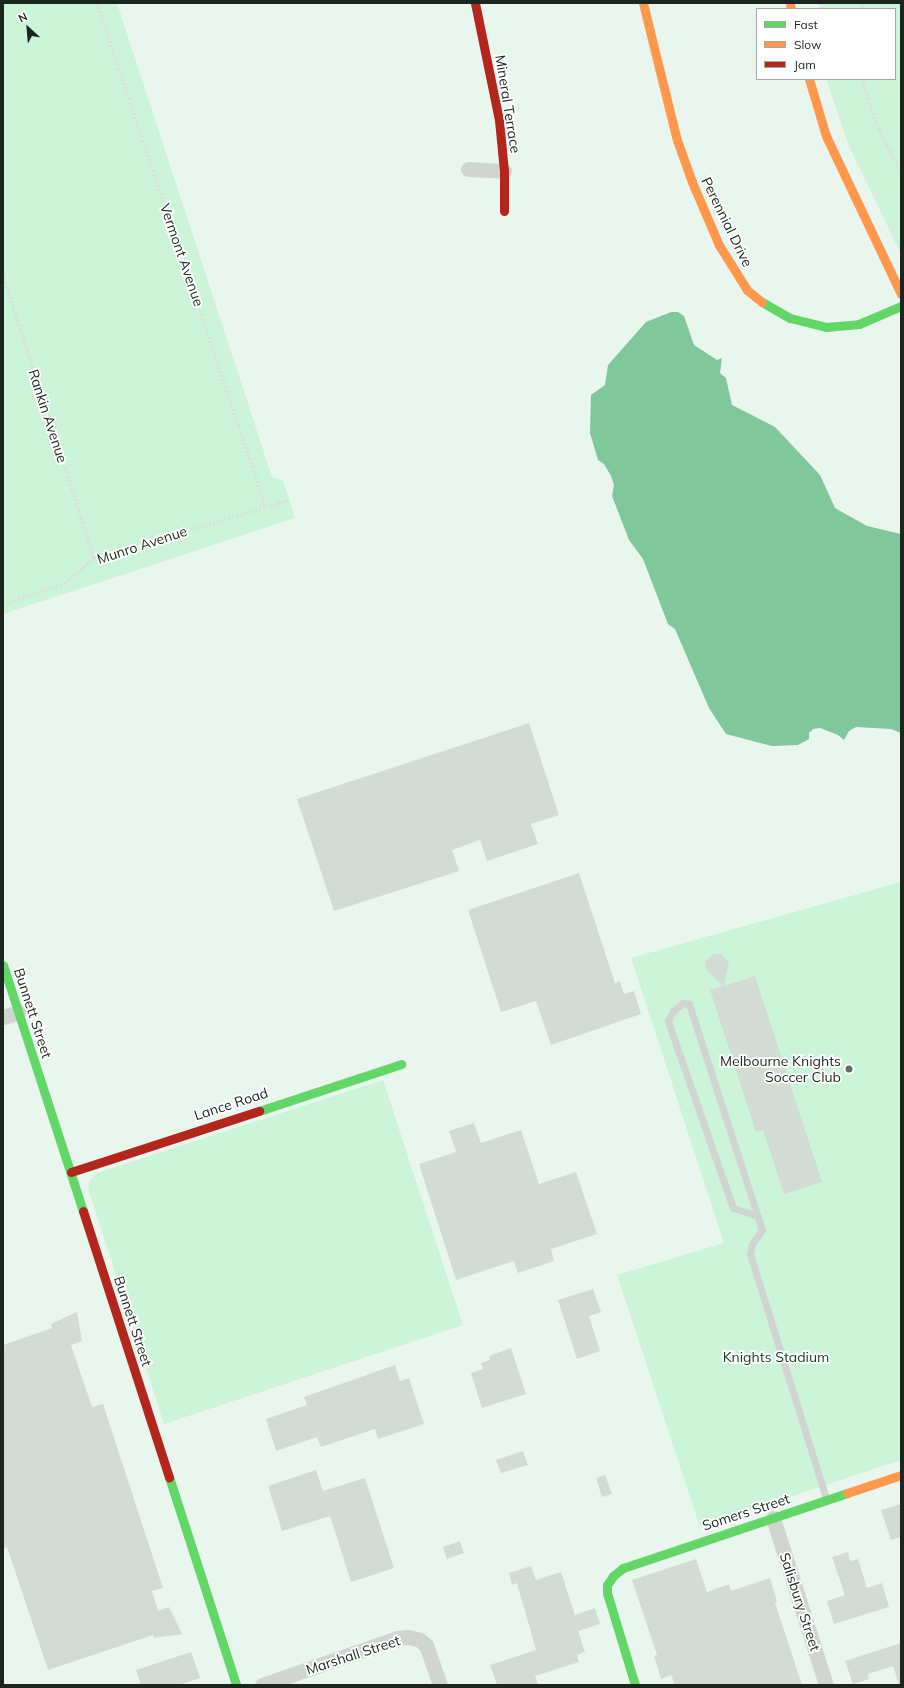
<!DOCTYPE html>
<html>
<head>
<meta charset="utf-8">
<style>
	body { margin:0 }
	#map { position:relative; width:904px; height:1688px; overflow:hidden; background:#e9f6ed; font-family:Mulish,sans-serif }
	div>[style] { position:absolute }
	.green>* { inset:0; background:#cbf4d8 }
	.water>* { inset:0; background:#80c79c }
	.building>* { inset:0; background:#d2dcd5 }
	.path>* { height:2.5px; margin-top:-1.25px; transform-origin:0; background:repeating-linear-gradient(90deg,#dbdedc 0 2px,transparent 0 4px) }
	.lane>* { height:7px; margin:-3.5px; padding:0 3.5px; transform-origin:3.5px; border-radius:3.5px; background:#d1d5d1 }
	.street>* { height:15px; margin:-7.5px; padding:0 7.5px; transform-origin:7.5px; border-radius:7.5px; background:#d1d5d1 }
	.fast>* { height:9px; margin:-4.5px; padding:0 4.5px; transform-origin:4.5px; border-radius:4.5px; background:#63d668 }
	.slow>* { height:9px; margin:-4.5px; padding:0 4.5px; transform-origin:4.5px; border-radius:4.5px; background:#ff974d }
	.jam>* { height:9px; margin:-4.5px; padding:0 4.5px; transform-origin:4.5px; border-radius:4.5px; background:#b3261e }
	.dots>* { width:11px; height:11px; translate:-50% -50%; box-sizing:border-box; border:2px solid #fff; border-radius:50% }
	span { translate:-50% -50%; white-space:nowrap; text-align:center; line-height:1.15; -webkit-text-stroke:3.5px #fff; paint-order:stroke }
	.street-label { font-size:14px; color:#1c251f }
	.poi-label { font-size:14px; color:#1c251f }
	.right { translate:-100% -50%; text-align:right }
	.park-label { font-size:14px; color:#123b23 }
	.frame { position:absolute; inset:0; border:4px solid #1c251f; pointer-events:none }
	.legend { position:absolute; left:756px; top:8px; width:140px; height:72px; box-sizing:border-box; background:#fff; border:1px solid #a4a8a5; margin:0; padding:5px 7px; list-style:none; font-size:12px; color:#1c251f }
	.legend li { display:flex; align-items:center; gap:8px; height:20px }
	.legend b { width:20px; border:1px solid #a4a8a5 }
	.north { position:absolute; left:8px; top:8px; width:40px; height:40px; -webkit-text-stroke:3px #fff; paint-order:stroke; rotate:334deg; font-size:11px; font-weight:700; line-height:16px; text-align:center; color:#1c251f }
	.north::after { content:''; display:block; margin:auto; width:14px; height:18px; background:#1c251f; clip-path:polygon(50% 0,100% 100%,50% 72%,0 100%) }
</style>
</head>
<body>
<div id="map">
	<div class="green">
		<i style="clip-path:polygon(3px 3px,117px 3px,272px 477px,283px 480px,295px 518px,3px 614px)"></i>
		<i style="clip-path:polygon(822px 3px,901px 3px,901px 254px,849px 146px,826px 79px,895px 79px,895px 9px,822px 9px)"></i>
		<i style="clip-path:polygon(901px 882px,901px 1460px,700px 1527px,617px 1275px,724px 1243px,631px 958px)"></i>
		<i style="clip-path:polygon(383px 1080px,463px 1325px,164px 1424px,88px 1188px,90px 1180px,97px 1173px)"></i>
	</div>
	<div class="water">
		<i style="clip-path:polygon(671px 312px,678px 312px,684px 316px,694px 345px,717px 360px,722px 358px,720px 373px,726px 378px,732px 405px,775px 427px,820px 475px,835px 508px,867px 526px,901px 534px,901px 733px,891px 729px,856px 727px,849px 731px,844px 740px,838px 735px,820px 728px,813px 729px,809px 733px,809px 739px,798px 745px,772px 746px,726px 734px,709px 708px,675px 629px,668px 624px,643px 559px,629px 540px,612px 496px,614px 485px,611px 476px,604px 464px,598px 460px,590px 433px,591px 395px,605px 385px,608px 365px,646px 322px)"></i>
	</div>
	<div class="building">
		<i style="clip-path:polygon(529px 723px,559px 815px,531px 824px,538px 844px,487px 861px,480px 840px,452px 850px,459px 871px,334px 911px,297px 799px)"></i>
		<i style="clip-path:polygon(579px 873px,615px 983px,620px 981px,624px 994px,634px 991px,641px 1014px,551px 1045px,536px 1001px,501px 1012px,468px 910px)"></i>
		<i style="clip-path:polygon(714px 954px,721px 954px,729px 963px,724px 986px,755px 976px,822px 1182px,784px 1194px,763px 1130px,756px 1132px,710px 990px,723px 986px,706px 970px,705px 962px)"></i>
		<i style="clip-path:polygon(474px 1123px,481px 1143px,521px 1130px,539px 1184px,576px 1172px,597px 1234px,551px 1249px,554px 1261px,518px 1273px,514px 1261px,456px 1280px,419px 1164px,456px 1152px,449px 1131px)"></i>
		<i style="clip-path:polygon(593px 1289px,601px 1312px,589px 1316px,600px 1351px,577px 1359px,558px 1300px)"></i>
		<i style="clip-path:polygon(77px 1312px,82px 1341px,71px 1345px,92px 1407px,103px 1404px,163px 1588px,152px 1591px,158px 1611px,169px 1607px,182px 1634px,154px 1638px,153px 1635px,48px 1670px,7px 1547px,3px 1548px,3px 1345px,52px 1328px,51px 1324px)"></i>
		<i style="clip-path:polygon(511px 1348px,526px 1394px,482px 1408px,471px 1373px,483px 1369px,481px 1363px,490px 1360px,489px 1356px)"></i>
		<i style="clip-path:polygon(395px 1365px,400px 1381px,409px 1378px,424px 1424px,378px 1439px,375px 1429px,321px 1447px,317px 1437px,276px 1451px,266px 1419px,307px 1405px,304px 1397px)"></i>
		<i style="clip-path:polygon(523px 1451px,528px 1465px,501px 1473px,496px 1460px)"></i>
		<i style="clip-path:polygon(316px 1470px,323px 1491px,365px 1478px,394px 1568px,351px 1582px,330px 1516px,282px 1531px,268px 1486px)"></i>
		<i style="clip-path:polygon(605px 1475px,612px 1494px,602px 1497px,596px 1478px)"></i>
		<i style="clip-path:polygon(901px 1504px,901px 1537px,891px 1540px,881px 1510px)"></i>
		<i style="clip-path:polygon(460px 1541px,464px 1553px,447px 1559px,443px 1547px)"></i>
		<i style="clip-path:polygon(848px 1552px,850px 1561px,858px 1559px,867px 1588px,882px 1583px,889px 1607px,834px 1624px,827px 1601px,845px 1595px,832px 1557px)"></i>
		<i style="clip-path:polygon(696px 1559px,707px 1592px,729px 1584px,731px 1591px,770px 1578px,777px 1602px,775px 1603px,802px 1685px,675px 1685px,671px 1675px,661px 1679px,654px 1656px,657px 1655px,632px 1580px)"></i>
		<i style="clip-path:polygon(531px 1566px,536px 1580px,561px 1572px,575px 1615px,595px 1608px,600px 1624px,578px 1631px,585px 1652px,577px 1655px,579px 1662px,535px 1676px,538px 1685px,497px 1685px,490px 1665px,536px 1650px,517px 1583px,512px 1585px,509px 1573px)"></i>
		<i style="clip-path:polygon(901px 1643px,901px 1685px,899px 1685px,893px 1666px,868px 1674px,869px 1679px,853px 1684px,845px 1661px)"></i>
		<i style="clip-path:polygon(191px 1652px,200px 1678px,179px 1685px,141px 1685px,136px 1670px)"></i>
	</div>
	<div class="path">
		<i style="left:97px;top:3px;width:532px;rotate:71.46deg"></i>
		<i style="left:820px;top:3px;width:6px;rotate:72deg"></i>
		<i style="left:862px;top:3px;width:6px;rotate:81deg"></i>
		<i style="left:863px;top:79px;width:11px;rotate:80deg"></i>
		<i style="left:865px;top:90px;width:41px;rotate:70.3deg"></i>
		<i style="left:879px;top:129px;width:48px;rotate:62.9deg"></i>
		<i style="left:3px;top:274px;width:298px;rotate:72.2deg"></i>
		<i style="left:3px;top:604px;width:65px;rotate:-18.7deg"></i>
		<i style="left:65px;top:583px;width:38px;rotate:-41deg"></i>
		<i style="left:94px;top:558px;width:203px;rotate:-16.6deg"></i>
	</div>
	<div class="lane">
		<i style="left:758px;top:1216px;width:26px;rotate:-162deg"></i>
		<i style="left:733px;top:1208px;width:198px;rotate:-109.2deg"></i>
		<i style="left:668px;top:1021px;width:11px;rotate:-63deg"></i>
		<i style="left:673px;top:1011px;width:13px;rotate:-39deg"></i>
		<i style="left:683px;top:1003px;width:6px;rotate:9deg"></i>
		<i style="left:689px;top:1004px;width:237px;rotate:72.1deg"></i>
		<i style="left:762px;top:1230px;width:17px;rotate:126deg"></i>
		<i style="left:752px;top:1244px;width:10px;rotate:101deg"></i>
		<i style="left:750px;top:1254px;width:256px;rotate:72.7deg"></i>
	</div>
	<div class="street">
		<i style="left:468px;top:169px;width:36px;rotate:3deg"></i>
		<i style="left:3px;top:1017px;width:16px;rotate:-18deg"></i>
		<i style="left:773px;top:1518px;width:175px;rotate:72.4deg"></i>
		<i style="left:262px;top:1685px;width:143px;rotate:-19.2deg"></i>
		<i style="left:397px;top:1638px;width:12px;rotate:-5deg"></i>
		<i style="left:409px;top:1637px;width:11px;rotate:15deg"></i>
		<i style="left:420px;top:1640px;width:8px;rotate:40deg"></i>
		<i style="left:426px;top:1645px;width:42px;rotate:70.7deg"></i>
	</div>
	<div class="fast">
		<i style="left:762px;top:302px;width:32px;rotate:30deg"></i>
		<i style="left:790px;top:318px;width:37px;rotate:14deg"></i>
		<i style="left:826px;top:327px;width:33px;rotate:-5deg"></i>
		<i style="left:859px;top:324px;width:46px;rotate:-23.2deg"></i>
		<i style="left:3px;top:965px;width:259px;rotate:72deg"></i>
		<i style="left:259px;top:1111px;width:150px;rotate:-18.3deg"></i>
		<i style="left:169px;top:1477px;width:219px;rotate:72.1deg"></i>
		<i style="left:635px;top:1685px;width:96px;rotate:-106.9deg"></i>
		<i style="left:607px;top:1593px;width:8px;rotate:-90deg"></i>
		<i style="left:607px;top:1585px;width:11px;rotate:-56deg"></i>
		<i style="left:613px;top:1576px;width:13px;rotate:-39deg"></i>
		<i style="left:623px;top:1568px;width:236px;rotate:-18.5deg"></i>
	</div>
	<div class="slow">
		<i style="left:643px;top:3px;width:141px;rotate:76.1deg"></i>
		<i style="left:677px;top:140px;width:45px;rotate:70.3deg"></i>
		<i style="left:692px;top:182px;width:69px;rotate:66.8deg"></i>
		<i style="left:719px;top:245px;width:53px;rotate:58.1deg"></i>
		<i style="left:747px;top:290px;width:19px;rotate:39deg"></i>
		<i style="left:790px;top:3px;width:6px;rotate:81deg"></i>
		<i style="left:809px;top:79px;width:59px;rotate:73.4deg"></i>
		<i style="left:826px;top:136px;width:175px;rotate:64.6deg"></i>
		<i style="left:847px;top:1493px;width:57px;rotate:-18.4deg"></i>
	</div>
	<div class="jam">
		<i style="left:475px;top:3px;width:119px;rotate:78.4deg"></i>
		<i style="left:499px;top:120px;width:51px;rotate:84.4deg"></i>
		<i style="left:504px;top:171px;width:40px;rotate:90deg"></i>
		<i style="left:71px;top:1172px;width:198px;rotate:-18deg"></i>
		<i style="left:83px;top:1211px;width:280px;rotate:72.1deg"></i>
	</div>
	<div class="dots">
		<i style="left:849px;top:1069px;background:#646e67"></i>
	</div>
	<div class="street-label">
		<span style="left:508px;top:104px;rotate:81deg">Mineral Terrace</span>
		<span style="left:727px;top:222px;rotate:64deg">Perennial Drive</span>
		<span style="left:182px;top:255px;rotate:71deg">Vermont Avenue</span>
		<span style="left:48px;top:416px;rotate:72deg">Rankin Avenue</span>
		<span style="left:142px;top:545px;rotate:-18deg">Munro Avenue</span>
		<span style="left:33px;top:1013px;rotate:72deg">Bunnett Street</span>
		<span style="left:231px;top:1104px;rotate:-18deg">Lance Road</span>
		<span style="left:133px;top:1321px;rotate:72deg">Bunnett Street</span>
		<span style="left:746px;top:1512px;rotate:-18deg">Somers Street</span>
		<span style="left:800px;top:1602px;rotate:72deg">Salisbury Street</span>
		<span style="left:353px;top:1655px;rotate:-18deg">Marshall Street</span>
	</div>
	<div class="poi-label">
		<span class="right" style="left:841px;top:1069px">Melbourne Knights<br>Soccer Club</span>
	</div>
	<div class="park-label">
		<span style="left:776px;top:1357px">Knights Stadium</span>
	</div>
	<div class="frame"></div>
	<ul class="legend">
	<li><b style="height:5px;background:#63d668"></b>Fast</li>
	<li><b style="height:5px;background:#ff974d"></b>Slow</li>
	<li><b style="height:5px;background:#b3261e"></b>Jam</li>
	</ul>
	<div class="north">N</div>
</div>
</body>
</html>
